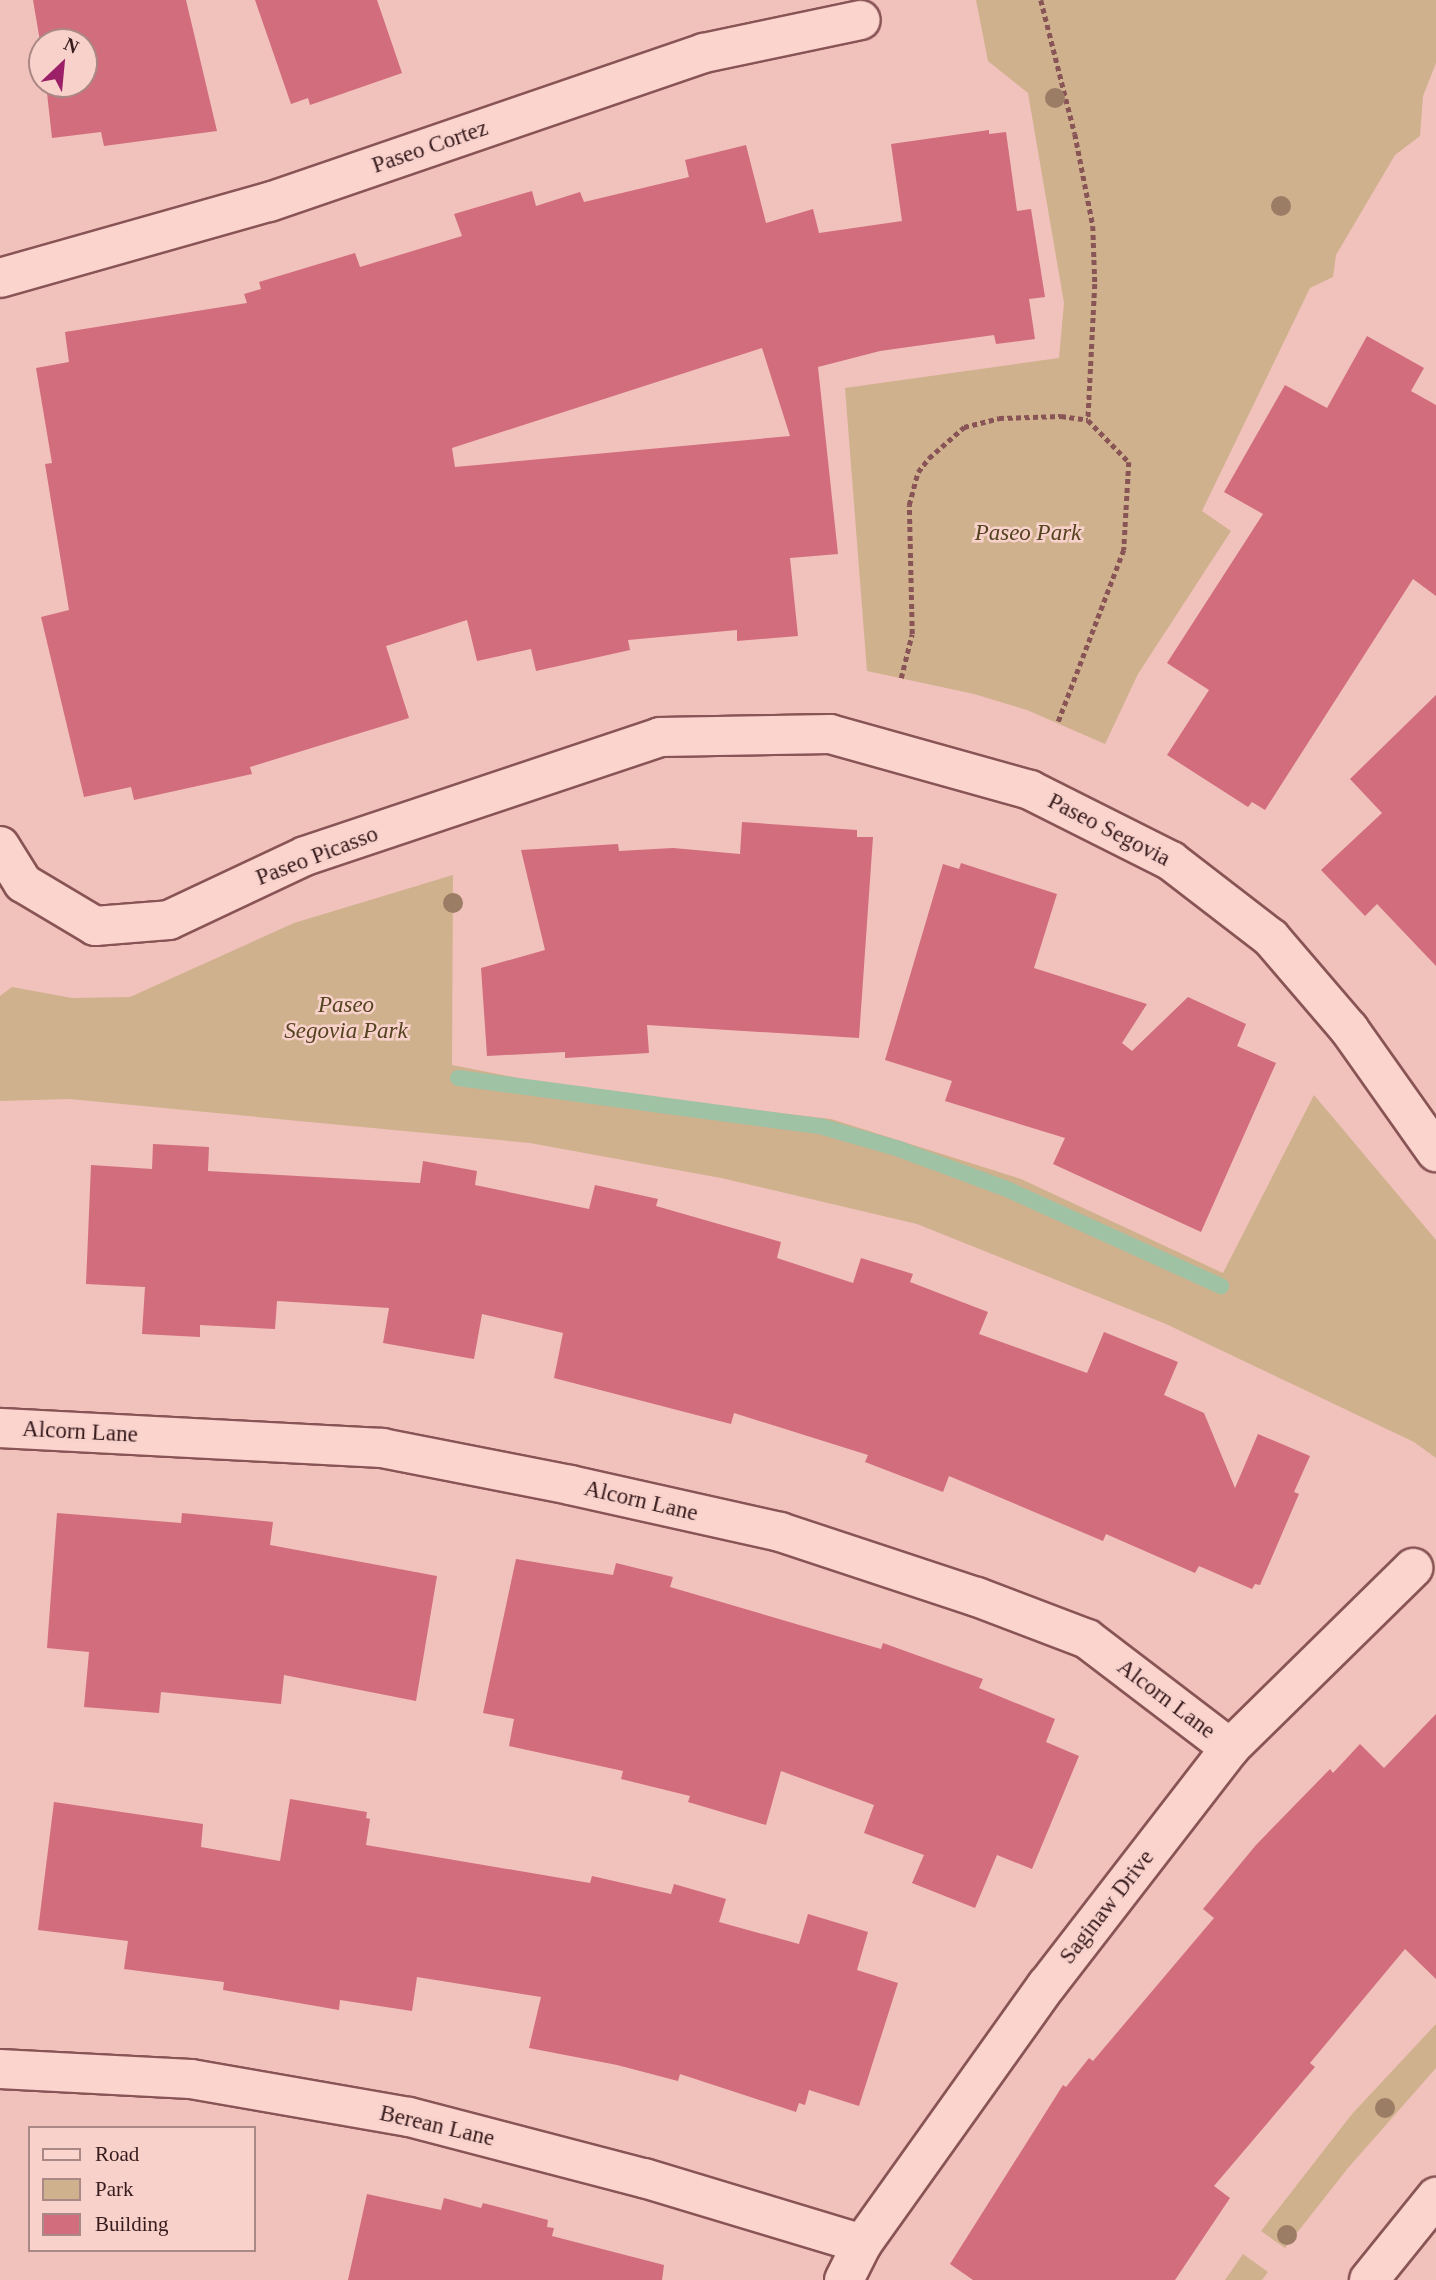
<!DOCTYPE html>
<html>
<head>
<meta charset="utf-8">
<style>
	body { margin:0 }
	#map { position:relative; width:1436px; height:2280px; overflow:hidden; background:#f1c1bb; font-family:Georgia,serif }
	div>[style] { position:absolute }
	.green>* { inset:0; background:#cfb18e }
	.stream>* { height:16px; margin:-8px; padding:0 8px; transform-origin:8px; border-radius:8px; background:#9fc1a4 }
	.building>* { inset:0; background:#d26d7d }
	.path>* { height:4.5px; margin-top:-2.25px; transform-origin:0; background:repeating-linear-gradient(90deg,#895456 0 5px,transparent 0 8.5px) }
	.roads { filter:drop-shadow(2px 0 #895456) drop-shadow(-2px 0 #895456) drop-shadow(0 2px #895456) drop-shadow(0 -2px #895456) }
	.street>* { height:38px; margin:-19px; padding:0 19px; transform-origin:19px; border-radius:19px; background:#fbd4ce }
	.secondary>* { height:38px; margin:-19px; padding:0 19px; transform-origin:19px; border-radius:19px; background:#fbd4ce }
	.trees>* { width:20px; height:20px; margin:-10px; border-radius:50%; background:#9b7c65 }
	span { translate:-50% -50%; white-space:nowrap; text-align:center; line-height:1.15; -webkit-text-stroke:5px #f8d1cb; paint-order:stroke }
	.street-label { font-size:23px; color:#361a1c }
	.park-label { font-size:23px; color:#54431f; font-style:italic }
	.legend { position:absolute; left:28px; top:2126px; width:228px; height:126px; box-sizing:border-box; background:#f8d1cb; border:2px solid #aa8885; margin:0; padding:9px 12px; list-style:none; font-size:21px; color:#361a1c }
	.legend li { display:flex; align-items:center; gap:14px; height:35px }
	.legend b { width:35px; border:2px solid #aa8885 }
	.north { position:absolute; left:28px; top:28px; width:70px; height:70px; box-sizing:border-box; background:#f8d1cb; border:2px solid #aa8885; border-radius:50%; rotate:26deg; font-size:19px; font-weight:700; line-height:28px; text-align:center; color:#361a1c }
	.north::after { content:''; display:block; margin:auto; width:24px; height:32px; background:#9c2068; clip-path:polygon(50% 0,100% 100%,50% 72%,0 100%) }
</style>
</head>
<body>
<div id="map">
	<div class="green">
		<i style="clip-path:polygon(976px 0,1436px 0,1436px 63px,1423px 96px,1420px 136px,1395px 155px,1336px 255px,1333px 277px,1310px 288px,1202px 511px,1231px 531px,1138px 674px,1105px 744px,1027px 710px,974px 694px,867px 671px,845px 388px,1059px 358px,1064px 303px,1028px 93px,988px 61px)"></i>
		<i style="clip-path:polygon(453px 875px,452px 1065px,573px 1089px,831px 1119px,1021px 1179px,1223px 1273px,1314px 1095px,1436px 1240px,1436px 1458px,1414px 1442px,1166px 1324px,917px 1224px,721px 1178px,530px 1143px,69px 1099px,0 1101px,0 996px,12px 987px,72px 998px,130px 997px,294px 923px)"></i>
		<i style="clip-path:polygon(1436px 2024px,1436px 2068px,1348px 2168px,1285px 2248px,1261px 2231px,1352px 2114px)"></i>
		<i style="clip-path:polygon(1243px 2254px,1268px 2272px,1262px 2280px,1225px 2280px)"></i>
	</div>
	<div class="stream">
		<i style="left:458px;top:1078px;width:368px;rotate:7.6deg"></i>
		<i style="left:823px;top:1127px;width:79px;rotate:16.1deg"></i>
		<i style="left:899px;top:1149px;width:117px;rotate:20.4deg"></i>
		<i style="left:1009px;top:1190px;width:233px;rotate:24.4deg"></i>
	</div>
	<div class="building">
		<i style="clip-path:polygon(33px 0,186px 0,217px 131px,104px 146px,101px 132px,52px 138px,46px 84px,84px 84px,84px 42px,42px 42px,42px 53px)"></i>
		<i style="clip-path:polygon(255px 0,377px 0,402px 73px,310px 105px,308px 98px,291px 104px)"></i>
		<i style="clip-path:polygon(evenodd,989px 130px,989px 134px,1006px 132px,1017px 211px,1031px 209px,1045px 297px,1029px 299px,1035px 339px,996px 344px,994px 335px,880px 351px,818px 367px,838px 554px,790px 558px,798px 636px,737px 641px,737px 630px,628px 640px,630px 650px,536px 671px,531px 649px,477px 661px,467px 620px,386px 646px,409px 718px,250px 767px,252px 774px,134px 800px,131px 787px,84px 797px,41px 617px,69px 610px,45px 464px,52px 463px,36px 368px,69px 362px,65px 332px,247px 303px,244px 294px,261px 289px,259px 282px,355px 253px,360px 267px,462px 236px,454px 214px,532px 191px,536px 206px,580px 192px,584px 202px,689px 177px,685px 160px,746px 145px,766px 223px,813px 209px,819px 233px,902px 221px,891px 144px,989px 130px,762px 348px,790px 436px,455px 467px,452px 448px,762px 348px)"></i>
		<i style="clip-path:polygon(1367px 336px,1424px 368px,1411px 391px,1436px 405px,1436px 596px,1413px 579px,1265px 810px,1252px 802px,1248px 807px,1167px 755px,1209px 690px,1167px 663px,1263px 514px,1224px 492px,1285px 385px,1327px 408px)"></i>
		<i style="clip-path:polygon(1436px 695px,1436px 966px,1377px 904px,1365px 916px,1321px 870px,1382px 813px,1350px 779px)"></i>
		<i style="clip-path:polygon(742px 822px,857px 830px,857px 837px,873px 837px,859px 1038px,647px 1025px,649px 1053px,565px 1058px,565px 1052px,487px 1056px,481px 968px,545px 950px,521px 850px,618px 844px,619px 851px,673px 848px,740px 854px)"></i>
		<i style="clip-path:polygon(961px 863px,1057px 894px,1034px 968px,1147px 1004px,1122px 1043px,1132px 1051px,1188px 997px,1246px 1024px,1237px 1046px,1276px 1063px,1201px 1232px,1053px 1164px,1065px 1138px,945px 1101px,952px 1081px,885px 1060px,943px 864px,959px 869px)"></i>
		<i style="clip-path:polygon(153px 1144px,209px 1147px,208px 1171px,420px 1183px,423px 1161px,477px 1171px,475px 1185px,589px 1209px,595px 1185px,658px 1199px,656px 1206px,781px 1242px,777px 1258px,853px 1283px,861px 1258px,913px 1274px,910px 1282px,988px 1312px,979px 1334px,1087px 1373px,1104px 1332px,1178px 1362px,1164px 1395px,1204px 1413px,1235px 1488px,1258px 1434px,1310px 1456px,1294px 1492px,1299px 1494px,1260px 1585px,1255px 1584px,1252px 1589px,1199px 1566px,1195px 1573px,1106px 1534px,1103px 1541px,949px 1476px,943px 1492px,865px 1462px,868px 1455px,734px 1413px,731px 1424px,554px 1378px,563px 1333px,482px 1314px,474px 1359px,383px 1343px,389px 1308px,277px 1301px,275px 1329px,200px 1325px,200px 1337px,142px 1334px,145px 1287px,86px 1284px,91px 1165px,152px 1169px)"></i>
		<i style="clip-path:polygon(57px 1513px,181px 1523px,182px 1513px,273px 1522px,270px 1545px,437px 1576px,416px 1701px,284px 1675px,281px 1704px,161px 1692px,159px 1713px,84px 1707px,89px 1652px,47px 1648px)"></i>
		<i style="clip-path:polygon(516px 1559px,613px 1575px,616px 1563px,673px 1577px,670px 1587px,881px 1649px,883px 1643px,983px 1679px,979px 1688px,1055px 1719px,1046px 1742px,1079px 1756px,1032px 1869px,997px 1855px,975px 1908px,912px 1883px,924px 1855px,864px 1833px,874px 1805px,781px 1771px,766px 1825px,688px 1802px,690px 1796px,621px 1779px,623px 1771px,509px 1746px,514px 1719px,483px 1713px)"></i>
		<i style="clip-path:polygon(1436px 1714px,1436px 1979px,1405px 1949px,1310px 2063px,1315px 2067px,1214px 2186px,1230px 2198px,1175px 2280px,973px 2280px,950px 2264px,1063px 2085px,1066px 2087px,1089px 2058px,1093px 2061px,1214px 1918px,1203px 1909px,1256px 1845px,1330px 1769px,1333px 1773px,1360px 1744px,1384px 1768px)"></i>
		<i style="clip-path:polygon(290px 1799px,367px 1812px,366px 1818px,370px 1819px,366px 1845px,590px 1883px,592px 1876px,671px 1894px,674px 1884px,726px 1899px,719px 1922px,799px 1944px,808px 1914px,868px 1932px,857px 1970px,898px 1983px,859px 2106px,809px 2090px,805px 2105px,799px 2103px,796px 2112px,680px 2074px,678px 2081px,617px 2065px,529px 2048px,541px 1997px,417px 1977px,412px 2011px,340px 2000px,339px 2010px,223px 1990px,224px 1982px,124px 1969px,128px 1941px,38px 1930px,54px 1802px,203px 1824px,201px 1847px,280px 1861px)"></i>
		<i style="clip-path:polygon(367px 2194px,441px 2210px,444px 2198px,481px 2208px,483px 2203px,548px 2220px,547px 2227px,554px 2228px,552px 2236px,664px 2265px,662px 2280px,348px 2280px)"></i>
	</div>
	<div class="path">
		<i style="left:1041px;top:0;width:138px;rotate:75.8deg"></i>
		<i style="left:1075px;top:134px;width:94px;rotate:78.9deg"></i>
		<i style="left:1093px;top:226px;width:58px;rotate:88deg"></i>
		<i style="left:1095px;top:284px;width:136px;rotate:92.9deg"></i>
		<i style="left:1088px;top:420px;width:59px;rotate:45.7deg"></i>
		<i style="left:1129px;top:462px;width:88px;rotate:93.3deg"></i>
		<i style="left:1124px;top:550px;width:185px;rotate:110.9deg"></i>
		<i style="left:901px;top:678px;width:45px;rotate:-76deg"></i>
		<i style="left:912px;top:634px;width:129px;rotate:-91.3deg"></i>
		<i style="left:909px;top:505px;width:34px;rotate:-75deg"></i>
		<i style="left:918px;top:472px;width:18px;rotate:-52deg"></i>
		<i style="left:929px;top:458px;width:47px;rotate:-41.5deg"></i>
		<i style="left:964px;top:427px;width:36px;rotate:-14deg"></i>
		<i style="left:999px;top:418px;width:62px;rotate:-1.8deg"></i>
		<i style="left:1061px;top:416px;width:27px;rotate:8deg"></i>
	</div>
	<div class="roads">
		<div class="street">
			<i style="left:0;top:278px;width:280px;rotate:-15.8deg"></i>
			<i style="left:269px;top:202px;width:460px;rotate:-18.9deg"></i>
			<i style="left:704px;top:53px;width:160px;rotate:-11.9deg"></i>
			<i style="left:0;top:846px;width:44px;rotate:58.1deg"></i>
			<i style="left:23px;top:883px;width:84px;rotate:30.8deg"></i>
			<i style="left:95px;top:926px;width:74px;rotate:-4.6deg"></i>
			<i style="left:169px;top:920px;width:150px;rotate:-25.2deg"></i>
			<i style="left:305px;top:856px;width:374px;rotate:-18.5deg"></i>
			<i style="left:660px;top:737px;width:170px;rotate:-1deg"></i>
			<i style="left:830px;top:734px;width:208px;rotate:15.6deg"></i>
			<i style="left:1030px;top:790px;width:158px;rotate:26.7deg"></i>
			<i style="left:1171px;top:861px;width:126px;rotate:37.6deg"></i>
			<i style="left:1271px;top:938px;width:120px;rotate:49.4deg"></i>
			<i style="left:1349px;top:1029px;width:151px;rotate:54.7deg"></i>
			<i style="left:0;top:1428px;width:383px;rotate:3deg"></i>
			<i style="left:382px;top:1448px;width:192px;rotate:11.1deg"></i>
			<i style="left:570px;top:1485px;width:215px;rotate:12.6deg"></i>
			<i style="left:780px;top:1532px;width:207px;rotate:18.3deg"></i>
			<i style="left:977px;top:1597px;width:118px;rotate:20.9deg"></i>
			<i style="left:1087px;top:1639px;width:180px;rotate:37.3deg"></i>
			<i style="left:0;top:2069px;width:191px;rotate:3deg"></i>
			<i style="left:191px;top:2079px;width:221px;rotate:9.9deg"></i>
			<i style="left:409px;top:2117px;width:243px;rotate:14.6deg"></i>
			<i style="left:644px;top:2178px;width:228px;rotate:16.8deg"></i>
			<i style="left:844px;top:2280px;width:40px;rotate:-63.4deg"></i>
			<i style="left:862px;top:2244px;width:318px;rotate:-54.5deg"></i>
			<i style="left:1047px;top:1985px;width:299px;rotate:-52.3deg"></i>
			<i style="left:1230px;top:1748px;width:257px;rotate:-44.5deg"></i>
		</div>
		<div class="secondary">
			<i style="left:1369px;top:2280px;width:107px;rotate:-51.1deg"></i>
		</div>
	</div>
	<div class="trees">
		<i style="left:1055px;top:98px"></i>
		<i style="left:1281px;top:206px"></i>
		<i style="left:453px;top:903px"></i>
		<i style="left:1385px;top:2108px"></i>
		<i style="left:1287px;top:2235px"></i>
	</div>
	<div class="street-label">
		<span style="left:430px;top:147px;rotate:-19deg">Paseo Cortez</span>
		<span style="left:1109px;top:830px;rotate:27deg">Paseo Segovia</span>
		<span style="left:317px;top:856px;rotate:-21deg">Paseo Picasso</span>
		<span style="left:80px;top:1432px;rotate:3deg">Alcorn Lane</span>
		<span style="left:641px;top:1501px;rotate:13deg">Alcorn Lane</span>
		<span style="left:1166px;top:1699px;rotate:37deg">Alcorn Lane</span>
		<span style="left:1107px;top:1907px;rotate:-52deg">Saginaw Drive</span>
		<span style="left:437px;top:2126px;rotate:13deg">Berean Lane</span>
	</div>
	<div class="park-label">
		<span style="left:1028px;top:533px">Paseo Park</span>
		<span style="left:346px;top:1018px">Paseo<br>Segovia Park</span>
	</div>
	<ul class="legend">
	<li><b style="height:9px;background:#fbd4ce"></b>Road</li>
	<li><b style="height:19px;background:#cfb18e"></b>Park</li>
	<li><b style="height:19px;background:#d26d7d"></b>Building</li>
	</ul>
	<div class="north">N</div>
</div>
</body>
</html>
